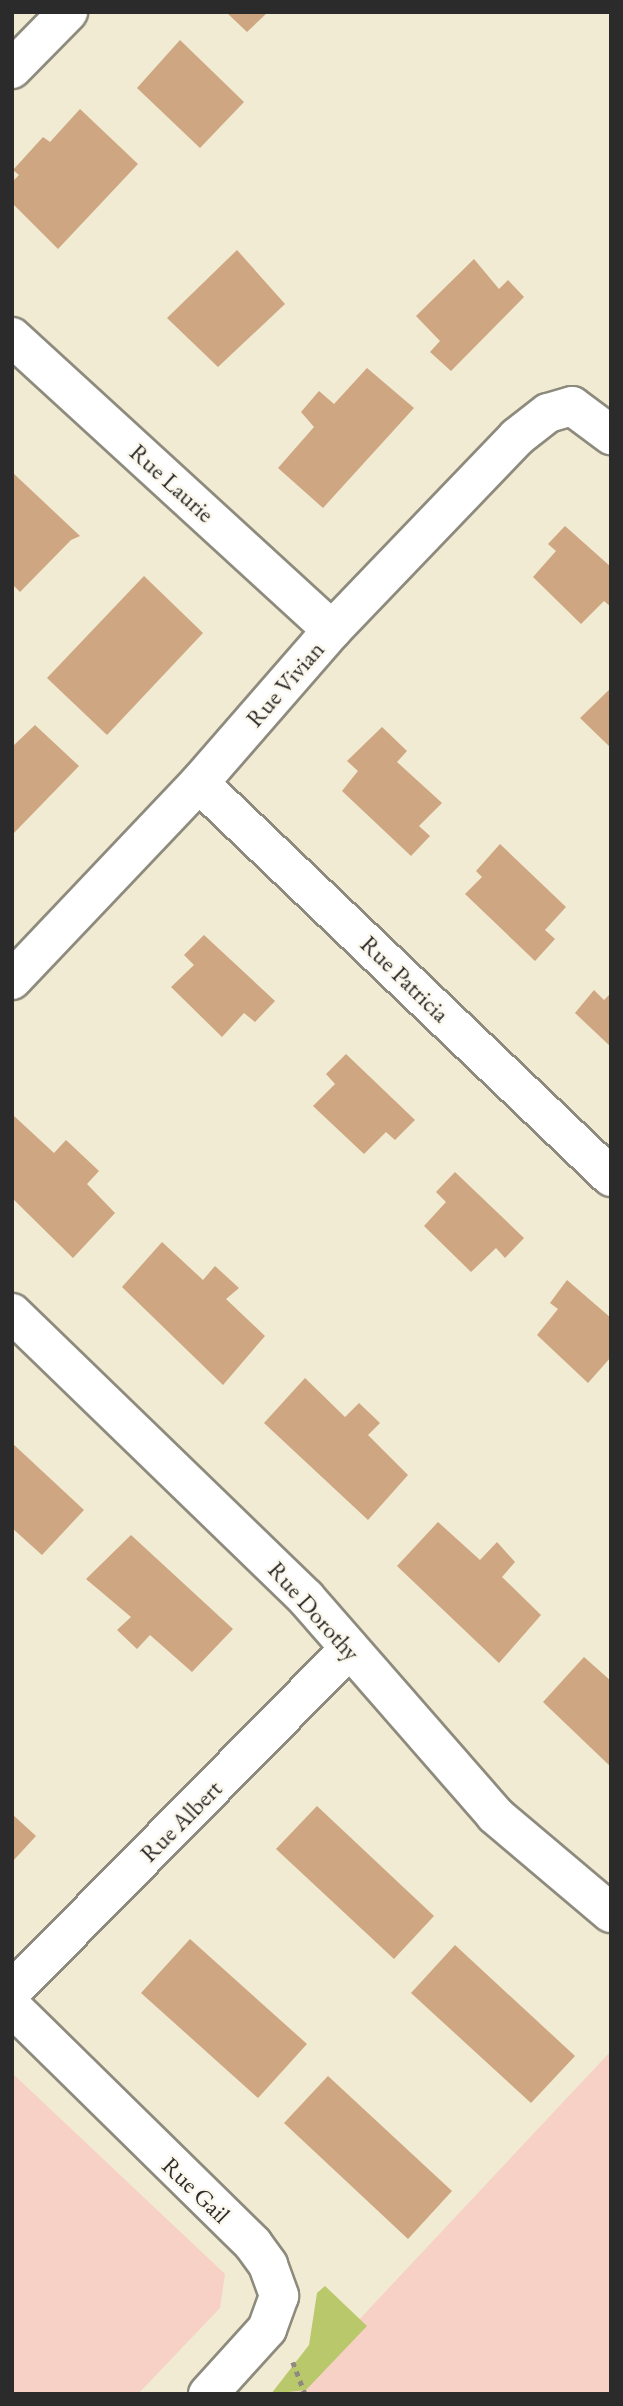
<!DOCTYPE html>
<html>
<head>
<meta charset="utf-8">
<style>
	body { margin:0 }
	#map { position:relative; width:623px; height:2406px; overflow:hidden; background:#f0ebd2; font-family:"EB Garamond",serif }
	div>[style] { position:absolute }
	.built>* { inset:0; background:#f7d1c6 }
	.green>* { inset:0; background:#b9c86a }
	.building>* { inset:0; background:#cea681 }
	.path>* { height:4.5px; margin-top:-2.25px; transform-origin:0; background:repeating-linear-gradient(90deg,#8e8b7e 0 5px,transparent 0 10px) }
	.roads { filter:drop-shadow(2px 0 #8e8b7e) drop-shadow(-2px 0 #8e8b7e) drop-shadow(0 2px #8e8b7e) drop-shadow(0 -2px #8e8b7e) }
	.minor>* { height:38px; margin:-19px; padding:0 19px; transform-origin:19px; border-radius:19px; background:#fff }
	span { translate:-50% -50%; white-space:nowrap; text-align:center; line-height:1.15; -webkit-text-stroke:5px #fbf7ec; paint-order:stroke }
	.street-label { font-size:24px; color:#2b2b2b }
	.frame { position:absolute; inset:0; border:14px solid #2b2b2b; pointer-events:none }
</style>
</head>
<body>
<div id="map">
	<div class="built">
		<i style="clip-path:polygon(611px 2051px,611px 2394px,290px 2394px,370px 2308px)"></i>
		<i style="clip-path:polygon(12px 2073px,225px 2274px,220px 2308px,138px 2394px,12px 2394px)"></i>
	</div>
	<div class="green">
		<i style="clip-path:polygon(325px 2286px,367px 2326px,306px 2390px,271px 2394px,309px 2345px,317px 2293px)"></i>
	</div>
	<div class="building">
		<i style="clip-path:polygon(226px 12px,268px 12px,247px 32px)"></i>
		<i style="clip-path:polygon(180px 40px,244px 102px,200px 148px,137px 88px)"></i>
		<i style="clip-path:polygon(80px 109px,138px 164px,58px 249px,12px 203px,12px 182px,19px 175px,13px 170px,43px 137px,50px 142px)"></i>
		<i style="clip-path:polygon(237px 250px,285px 304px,218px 367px,167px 318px)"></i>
		<i style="clip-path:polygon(474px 259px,499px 289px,508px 280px,524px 297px,451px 371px,430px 352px,440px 341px,416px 316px)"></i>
		<i style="clip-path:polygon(367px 368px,414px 408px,323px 508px,278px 468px,314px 427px,301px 412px,319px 391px,334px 404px)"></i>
		<i style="clip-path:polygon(12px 472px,80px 536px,71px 540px,20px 592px,12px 584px)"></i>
		<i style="clip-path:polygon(565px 526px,611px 567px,611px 607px,604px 601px,581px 624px,533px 577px,556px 551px,548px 544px)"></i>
		<i style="clip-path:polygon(144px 576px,203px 633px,107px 735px,47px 678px)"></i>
		<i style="clip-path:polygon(611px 688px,611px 748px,580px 718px)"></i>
		<i style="clip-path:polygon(35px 725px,79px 766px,12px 835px,12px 747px)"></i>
		<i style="clip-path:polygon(382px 727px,407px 751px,397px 762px,442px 803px,419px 826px,430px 836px,411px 856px,342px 791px,358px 771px,347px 761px)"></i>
		<i style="clip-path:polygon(500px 844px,566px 907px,545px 930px,555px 939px,535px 961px,465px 894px,482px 877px,476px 871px)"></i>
		<i style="clip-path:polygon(204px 935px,275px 1001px,255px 1022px,244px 1013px,222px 1037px,171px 987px,194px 965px,184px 955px)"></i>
		<i style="clip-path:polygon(594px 990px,604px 1000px,611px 993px,611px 1047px,575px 1013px)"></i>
		<i style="clip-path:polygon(346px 1054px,415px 1120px,395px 1140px,386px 1132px,364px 1154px,313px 1106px,335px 1084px,326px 1074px)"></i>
		<i style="clip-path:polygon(14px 1116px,54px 1153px,66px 1140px,99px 1171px,87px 1184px,115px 1213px,73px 1258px,12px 1198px)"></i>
		<i style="clip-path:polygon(455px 1172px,524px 1238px,505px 1258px,496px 1248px,471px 1272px,424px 1226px,446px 1202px,436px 1192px)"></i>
		<i style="clip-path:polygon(162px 1242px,203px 1280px,215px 1266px,239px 1288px,226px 1299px,265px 1336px,223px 1385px,122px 1287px)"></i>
		<i style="clip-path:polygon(567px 1280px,611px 1318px,611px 1357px,588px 1383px,537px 1335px,558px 1309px,550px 1303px)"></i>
		<i style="clip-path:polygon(305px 1378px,345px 1417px,359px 1403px,380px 1423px,368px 1435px,408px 1475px,368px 1520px,264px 1423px)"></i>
		<i style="clip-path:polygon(12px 1443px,84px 1510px,42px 1555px,12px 1528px)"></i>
		<i style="clip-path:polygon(438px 1522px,480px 1560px,497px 1542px,515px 1562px,502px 1577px,541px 1615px,499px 1663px,397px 1566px)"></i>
		<i style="clip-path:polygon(131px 1535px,233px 1629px,192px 1672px,150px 1635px,137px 1649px,117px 1630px,131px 1617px,86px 1579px)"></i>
		<i style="clip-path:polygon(584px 1657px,611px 1681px,611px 1767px,543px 1702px)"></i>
		<i style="clip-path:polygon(317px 1806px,434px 1916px,394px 1959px,276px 1849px)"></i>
		<i style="clip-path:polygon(12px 1814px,36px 1836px,12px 1862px)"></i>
		<i style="clip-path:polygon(190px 1939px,307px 2044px,258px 2098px,141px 1993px)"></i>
		<i style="clip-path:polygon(455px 1945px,575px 2056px,531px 2103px,411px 1993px)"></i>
		<i style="clip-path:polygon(328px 2076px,452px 2191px,408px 2239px,284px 2123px)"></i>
	</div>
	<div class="path">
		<i style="left:293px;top:2362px;width:34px;rotate:69deg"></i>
	</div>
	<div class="roads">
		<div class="minor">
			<i style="left:12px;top:69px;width:80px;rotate:-45.5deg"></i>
			<i style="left:12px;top:337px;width:434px;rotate:42.5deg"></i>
			<i style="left:199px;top:783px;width:570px;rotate:43.72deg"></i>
			<i style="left:12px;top:980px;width:272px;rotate:-46.5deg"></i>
			<i style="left:199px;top:783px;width:203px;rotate:-49deg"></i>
			<i style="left:332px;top:630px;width:267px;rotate:-46.2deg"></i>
			<i style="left:517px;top:437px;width:39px;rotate:-38deg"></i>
			<i style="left:548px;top:413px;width:25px;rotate:-16deg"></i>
			<i style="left:572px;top:406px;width:49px;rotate:36.6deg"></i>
			<i style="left:12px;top:1313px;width:409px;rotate:44.1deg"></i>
			<i style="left:306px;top:1598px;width:288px;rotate:48.9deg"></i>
			<i style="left:495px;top:1815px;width:152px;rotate:40.2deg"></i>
			<i style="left:12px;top:1991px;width:479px;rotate:-45.4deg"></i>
			<i style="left:12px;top:2007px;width:338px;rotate:44.5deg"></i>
			<i style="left:253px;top:2244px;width:26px;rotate:54deg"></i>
			<i style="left:268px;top:2265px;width:33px;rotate:70deg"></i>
			<i style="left:279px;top:2296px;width:35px;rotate:110deg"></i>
			<i style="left:267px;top:2329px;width:88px;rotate:132.2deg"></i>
		</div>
	</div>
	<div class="street-label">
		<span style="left:172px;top:483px;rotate:42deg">Rue Laurie</span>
		<span style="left:285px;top:684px;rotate:-49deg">Rue Vivian</span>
		<span style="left:405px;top:979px;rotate:44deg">Rue Patricia</span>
		<span style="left:314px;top:1611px;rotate:48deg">Rue Dorothy</span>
		<span style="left:181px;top:1821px;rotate:-45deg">Rue Albert</span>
		<span style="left:196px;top:2190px;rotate:44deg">Rue Gail</span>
	</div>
	<div class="frame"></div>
</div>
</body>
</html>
